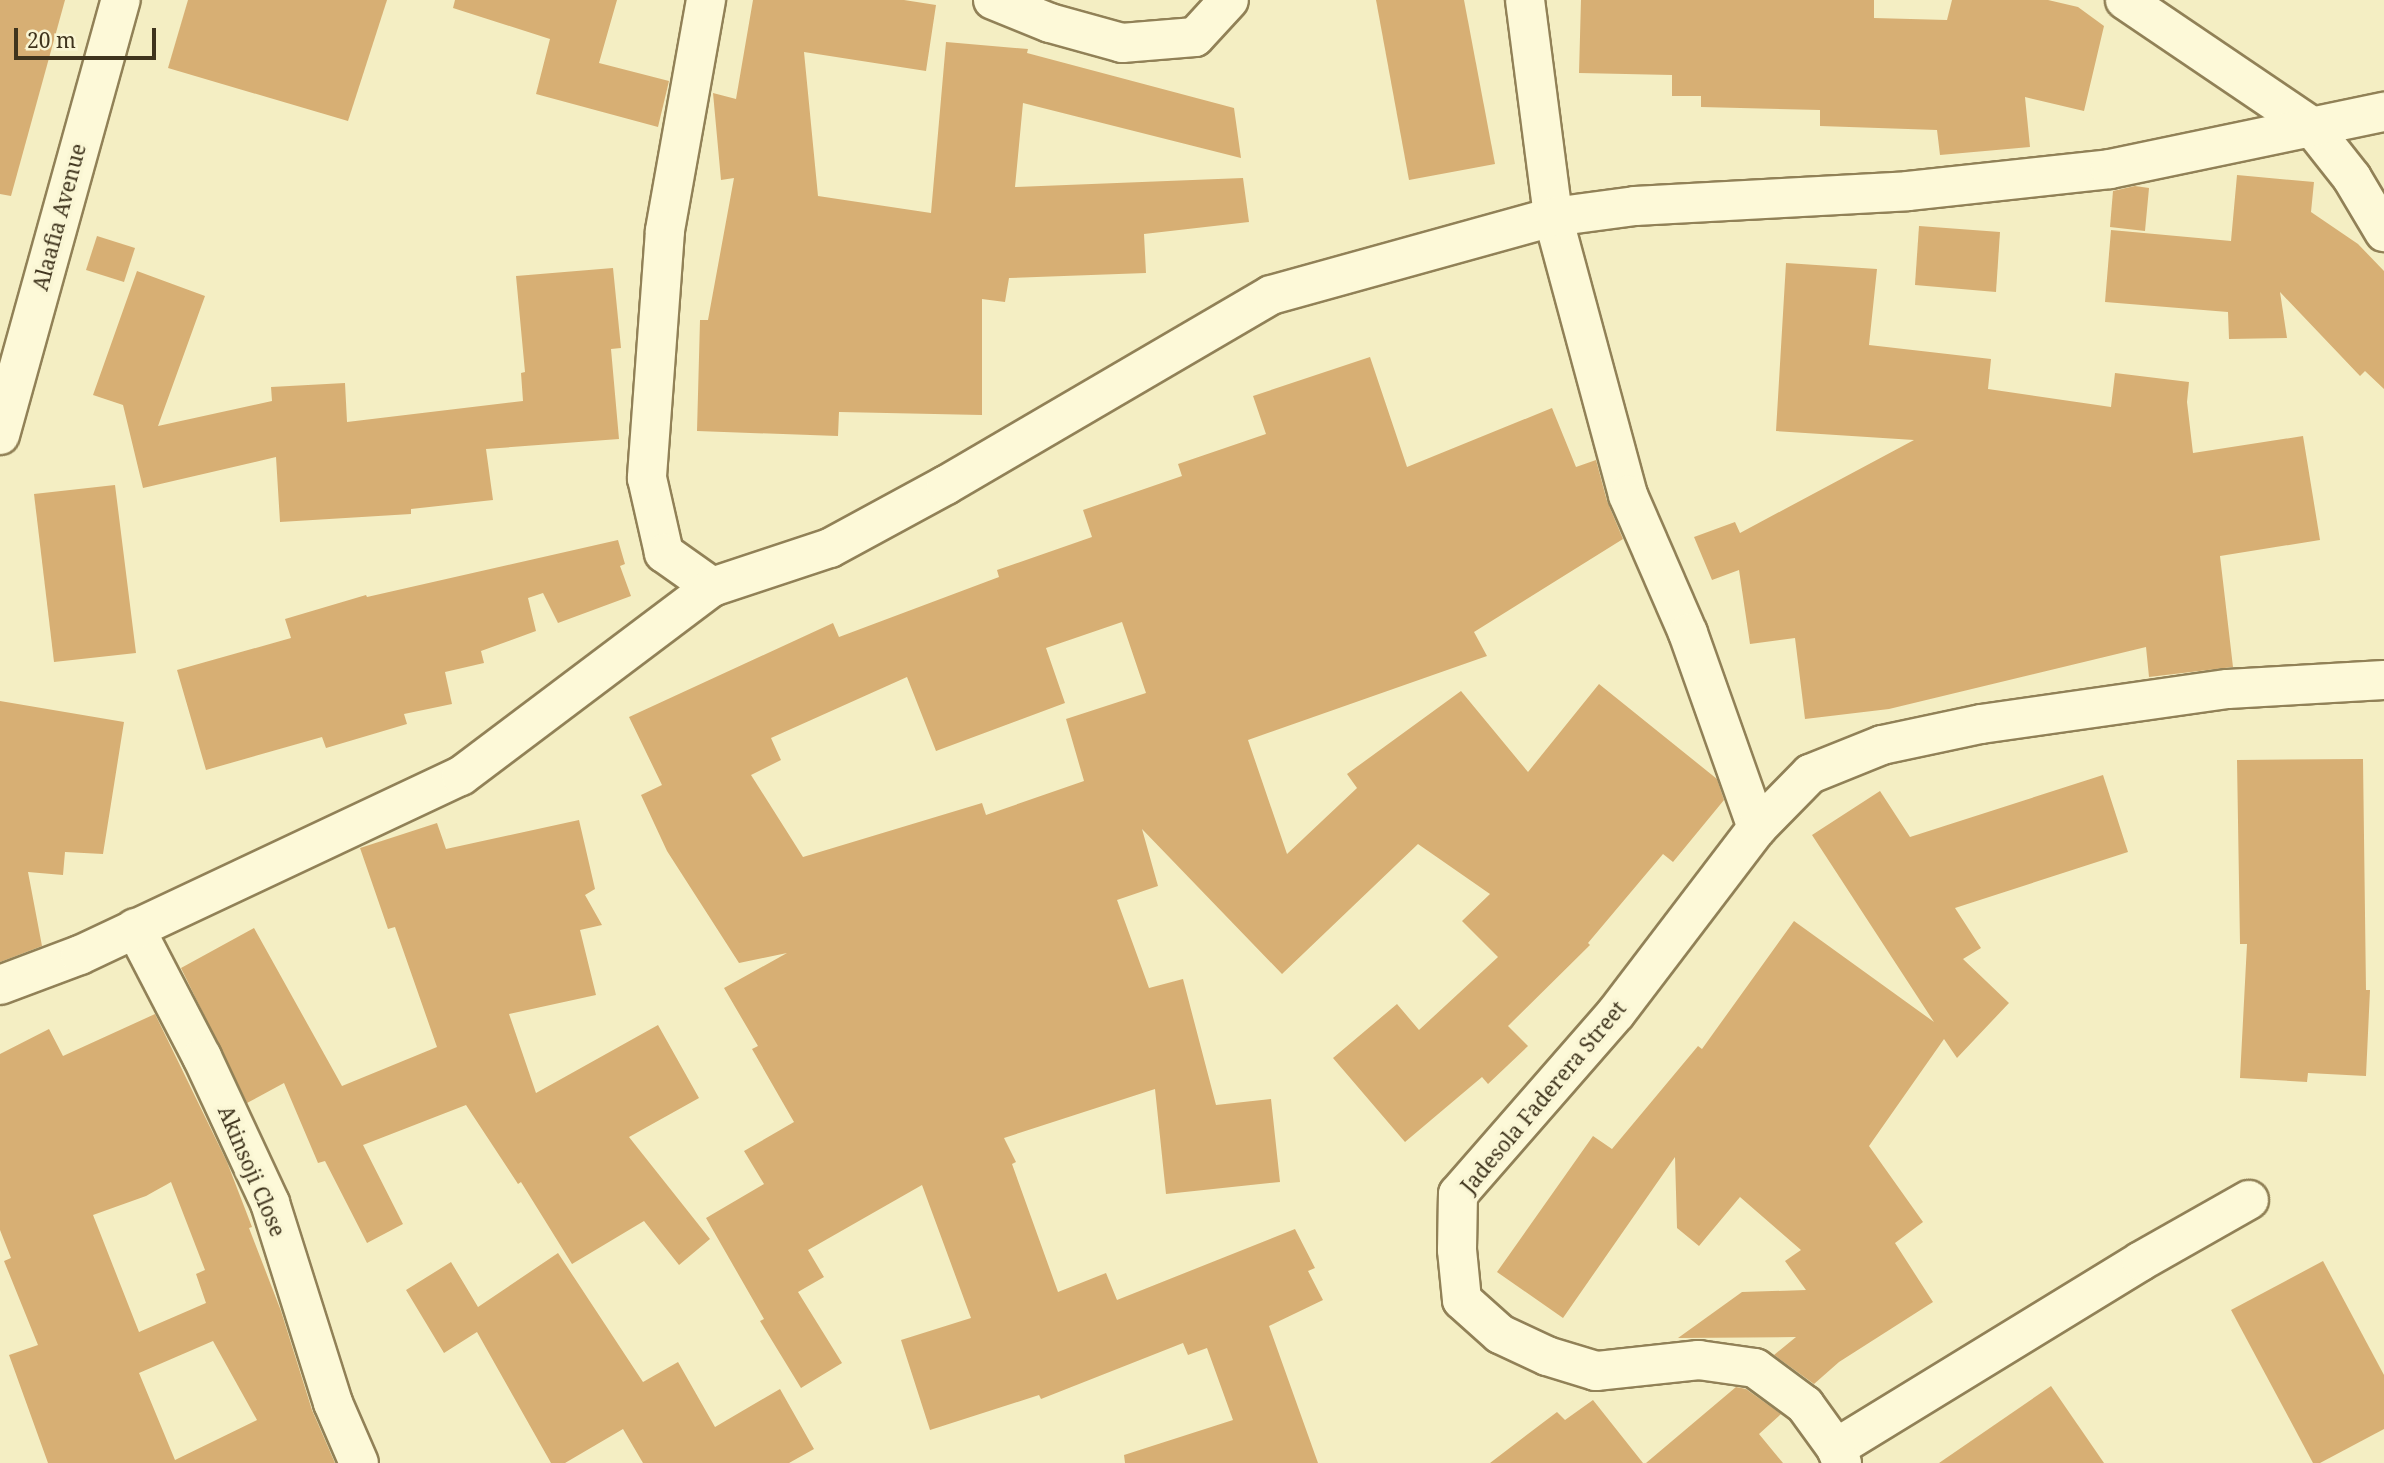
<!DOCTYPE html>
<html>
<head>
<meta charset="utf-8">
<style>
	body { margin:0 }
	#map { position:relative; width:2384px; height:1463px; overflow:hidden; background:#f4eec3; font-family:"Noto Serif",serif }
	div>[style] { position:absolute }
	.building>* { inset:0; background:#d7af74 }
	.roads { filter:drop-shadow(2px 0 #918157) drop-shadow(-2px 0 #918157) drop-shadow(0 2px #918157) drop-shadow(0 -2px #918157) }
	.minor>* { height:38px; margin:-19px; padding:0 19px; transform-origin:19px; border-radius:19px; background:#fdf9d8 }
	span { translate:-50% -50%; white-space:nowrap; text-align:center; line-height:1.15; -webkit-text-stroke:7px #faf6d4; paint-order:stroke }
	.street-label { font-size:21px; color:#3f341d }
	.scale { position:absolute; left:14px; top:28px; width:142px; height:32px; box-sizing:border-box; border:4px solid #3f341d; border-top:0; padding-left:9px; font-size:21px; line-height:24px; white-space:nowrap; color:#3f341d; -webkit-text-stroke:5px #faf6d4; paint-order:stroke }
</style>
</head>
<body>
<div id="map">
	<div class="building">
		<i style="clip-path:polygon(0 0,65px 0,11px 196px,0 194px)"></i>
		<i style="clip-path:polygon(188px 0,387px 0,348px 121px,168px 68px)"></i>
		<i style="clip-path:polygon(455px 0,617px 0,599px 63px,669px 81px,658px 127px,536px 94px,550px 39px,453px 8px)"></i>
		<i style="clip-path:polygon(753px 0,904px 0,936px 5px,926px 71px,804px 52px,818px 196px,931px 213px,946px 42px,1028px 49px,1027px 53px,1234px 108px,1241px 158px,1023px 103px,1015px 187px,1243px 178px,1249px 222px,1144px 234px,1146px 273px,1009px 278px,1005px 302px,982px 299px,982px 415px,839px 412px,838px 436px,697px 431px,700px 320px,708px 320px,734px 178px,721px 180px,713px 93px,736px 99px)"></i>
		<i style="clip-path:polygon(1376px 0,1464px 0,1495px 164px,1409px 180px)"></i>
		<i style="clip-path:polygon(1581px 0,1874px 0,1874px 18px,1947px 20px,1952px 0,2048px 0,2078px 7px,2104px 26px,2084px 111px,2025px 97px,2030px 147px,1940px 155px,1937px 130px,1820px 126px,1820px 110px,1701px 107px,1701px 96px,1672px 96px,1672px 75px,1579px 73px)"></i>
		<i style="clip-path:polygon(2237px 175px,2314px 182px,2311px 212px,2358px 244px,2384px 271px,2384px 389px,2365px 371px,2360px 376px,2280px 292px,2287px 338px,2229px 339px,2228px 312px,2105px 302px,2111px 230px,2231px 241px)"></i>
		<i style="clip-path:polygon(2135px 186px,2149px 188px,2145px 231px,2110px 227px,2113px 191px)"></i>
		<i style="clip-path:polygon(1919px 226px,2000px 232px,1996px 292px,1915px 285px)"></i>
		<i style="clip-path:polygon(97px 236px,135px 248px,124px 282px,86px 270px)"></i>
		<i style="clip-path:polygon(1786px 263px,1877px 269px,1869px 345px,1991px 359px,1988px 389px,2111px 407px,2115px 373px,2189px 382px,2187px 402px,2193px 453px,2303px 436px,2320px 540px,2220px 556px,2233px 667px,2149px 677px,2146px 647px,1889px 709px,1805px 719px,1795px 638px,1750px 644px,1739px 570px,1712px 580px,1694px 537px,1735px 522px,1740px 533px,1914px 440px,1776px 431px)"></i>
		<i style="clip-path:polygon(613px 268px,621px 348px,611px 349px,619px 439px,486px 449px,493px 500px,411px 509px,411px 514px,280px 522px,276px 457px,143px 488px,123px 405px,93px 395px,137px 271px,205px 296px,158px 426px,272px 401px,271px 387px,345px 383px,347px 422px,523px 401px,521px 373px,525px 372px,516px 276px)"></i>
		<i style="clip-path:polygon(evenodd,1370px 357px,1407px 467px,1552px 408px,1576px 467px,1596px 460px,1607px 501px,1623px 539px,1474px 632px,1487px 656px,1248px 740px,1287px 854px,1357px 788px,1347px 774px,1461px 691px,1528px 772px,1599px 684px,1717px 779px,1724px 800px,1673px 862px,1663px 854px,1588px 943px,1590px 945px,1508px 1026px,1528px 1046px,1488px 1084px,1482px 1077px,1405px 1142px,1333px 1058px,1397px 1004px,1419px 1030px,1498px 957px,1462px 921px,1490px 894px,1418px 844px,1282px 974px,1142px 829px,1158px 886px,1117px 900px,1149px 988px,1183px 979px,1216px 1105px,1271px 1099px,1280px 1182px,1166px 1194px,1155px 1089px,1004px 1138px,1016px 1162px,1012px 1164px,1058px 1292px,1106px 1273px,1117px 1300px,1295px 1229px,1315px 1268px,1308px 1271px,1323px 1300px,1269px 1326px,1318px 1463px,1125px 1463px,1124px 1455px,1233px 1420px,1207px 1348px,1188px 1355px,1183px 1343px,1041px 1399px,1039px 1395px,930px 1430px,901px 1340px,971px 1318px,922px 1185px,808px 1250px,824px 1277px,798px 1292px,842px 1363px,801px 1388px,760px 1321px,764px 1319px,706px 1218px,764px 1184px,744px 1151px,794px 1122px,752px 1049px,758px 1046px,724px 988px,787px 953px,739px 963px,667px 851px,641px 795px,662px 785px,629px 717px,833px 623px,839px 637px,999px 577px,997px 570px,1092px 537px,1083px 510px,1182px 476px,1178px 464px,1266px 434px,1253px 396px,1370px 357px,1122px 622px,1146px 693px,1066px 719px,1084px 781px,986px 815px,982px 803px,803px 857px,751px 775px,781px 760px,771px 738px,907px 677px,936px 751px,1065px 703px,1046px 648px,1122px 622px)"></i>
		<i style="clip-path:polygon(115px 485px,136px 653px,54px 662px,34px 494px)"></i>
		<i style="clip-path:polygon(618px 540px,625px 564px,620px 566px,631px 596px,558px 623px,543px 593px,528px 598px,536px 631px,481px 651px,484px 663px,445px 672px,452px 704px,404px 714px,407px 724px,326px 748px,322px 737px,206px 770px,177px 670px,291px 638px,285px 619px,366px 595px,367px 597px)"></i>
		<i style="clip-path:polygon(0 701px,124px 722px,103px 854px,65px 852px,63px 875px,28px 872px,42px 946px,0 962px)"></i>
		<i style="clip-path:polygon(2363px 759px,2366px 990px,2370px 990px,2366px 1076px,2308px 1073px,2307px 1082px,2240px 1078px,2247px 944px,2240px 944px,2237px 760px)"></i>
		<i style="clip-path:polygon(2103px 775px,2128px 852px,1955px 908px,1981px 948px,1963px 959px,2009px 1003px,1957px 1058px,1944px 1039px,1869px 1146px,1923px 1222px,1895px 1243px,1933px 1302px,1839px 1362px,1814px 1384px,1774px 1355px,1796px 1337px,1678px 1338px,1742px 1292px,1806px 1290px,1785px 1261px,1801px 1250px,1740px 1197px,1699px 1246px,1677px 1228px,1675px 1157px,1563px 1318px,1497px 1272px,1593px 1136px,1612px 1149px,1698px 1046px,1702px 1049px,1794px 921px,1934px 1022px,1812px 835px,1880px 791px,1910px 837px)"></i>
		<i style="clip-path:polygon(579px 820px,595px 889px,585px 895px,602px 925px,580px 930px,596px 995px,509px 1014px,536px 1093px,658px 1025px,699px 1098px,629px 1137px,710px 1239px,679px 1265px,644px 1221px,572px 1264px,521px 1182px,518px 1184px,466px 1105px,363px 1145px,403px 1224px,367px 1243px,325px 1161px,318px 1163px,284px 1083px,247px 1103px,181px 968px,254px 928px,342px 1086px,437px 1047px,395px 927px,388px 929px,360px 848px,437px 823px,446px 849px)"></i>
		<i style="clip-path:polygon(evenodd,155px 1014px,227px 1162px,252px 1227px,249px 1228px,281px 1311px,312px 1410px,335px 1463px,48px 1463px,9px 1355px,38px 1345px,4px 1261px,11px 1258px,0 1230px,0 1054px,49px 1029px,63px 1056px,155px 1014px,171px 1182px,205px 1270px,196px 1274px,206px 1303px,139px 1332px,93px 1215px,146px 1196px,171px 1182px,155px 1014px,213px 1341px,257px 1420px,175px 1460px,139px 1373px,213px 1341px)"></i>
		<i style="clip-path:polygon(558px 1253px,643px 1382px,678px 1362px,715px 1427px,780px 1389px,814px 1449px,789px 1463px,643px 1463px,623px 1429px,565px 1463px,551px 1463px,477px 1332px,444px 1353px,406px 1290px,451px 1262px,478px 1307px)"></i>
		<i style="clip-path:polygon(2323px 1261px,2384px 1375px,2384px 1429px,2320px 1463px,2313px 1463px,2231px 1310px)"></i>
		<i style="clip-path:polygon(2051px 1386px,2104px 1463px,1939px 1463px)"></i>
		<i style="clip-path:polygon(1736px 1387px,1746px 1389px,1781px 1414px,1759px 1434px,1783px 1463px,1646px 1463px)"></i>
		<i style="clip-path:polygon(1593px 1400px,1643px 1463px,1490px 1463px,1557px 1412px,1565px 1420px)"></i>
	</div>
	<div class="roads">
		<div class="minor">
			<i style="left:706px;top:0;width:235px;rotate:100.1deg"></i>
			<i style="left:665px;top:231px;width:248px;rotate:94.2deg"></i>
			<i style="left:647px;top:478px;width:77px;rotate:77.2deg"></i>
			<i style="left:664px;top:553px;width:59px;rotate:35.3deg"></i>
			<i style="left:993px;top:0;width:61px;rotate:22deg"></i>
			<i style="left:1050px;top:23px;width:75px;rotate:15.5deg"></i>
			<i style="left:1122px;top:43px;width:73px;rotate:-4.7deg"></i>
			<i style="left:1195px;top:37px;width:50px;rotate:-47.4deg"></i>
			<i style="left:1525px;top:0;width:219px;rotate:82.6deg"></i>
			<i style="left:1553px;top:217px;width:288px;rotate:74.9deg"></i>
			<i style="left:1628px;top:495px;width:150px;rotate:66.5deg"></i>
			<i style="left:1688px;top:633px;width:207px;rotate:70.5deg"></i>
			<i style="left:2125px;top:0;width:225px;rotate:34.1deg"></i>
			<i style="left:2311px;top:126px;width:66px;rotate:51.7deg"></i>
			<i style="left:2352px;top:178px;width:63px;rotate:59.3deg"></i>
			<i style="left:0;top:435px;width:452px;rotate:-74.5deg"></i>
			<i style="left:135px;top:928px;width:145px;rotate:62.6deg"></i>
			<i style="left:202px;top:1057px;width:161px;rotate:65deg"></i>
			<i style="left:270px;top:1203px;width:210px;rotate:72.5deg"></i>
			<i style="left:333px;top:1403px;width:65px;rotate:66.6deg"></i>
			<i style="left:0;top:985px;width:85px;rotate:-20.6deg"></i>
			<i style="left:80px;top:955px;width:421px;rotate:-25.2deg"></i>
			<i style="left:461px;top:776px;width:314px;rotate:-37deg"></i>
			<i style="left:712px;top:587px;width:124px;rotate:-18.3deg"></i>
			<i style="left:830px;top:548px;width:132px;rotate:-28.5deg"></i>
			<i style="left:946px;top:485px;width:376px;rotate:-30.3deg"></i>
			<i style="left:1271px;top:295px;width:293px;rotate:-15.5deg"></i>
			<i style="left:1553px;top:217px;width:83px;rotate:-7.6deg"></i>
			<i style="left:1635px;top:206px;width:273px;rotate:-3.1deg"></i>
			<i style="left:1908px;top:191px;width:203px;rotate:-6.2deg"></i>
			<i style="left:2110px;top:169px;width:280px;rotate:-11.8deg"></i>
			<i style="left:1836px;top:1448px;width:358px;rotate:-31.5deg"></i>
			<i style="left:2141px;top:1261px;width:124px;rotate:-29.5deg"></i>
			<i style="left:1842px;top:1463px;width:16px;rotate:-112deg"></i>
			<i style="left:1836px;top:1448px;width:53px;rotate:-125.8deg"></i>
			<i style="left:1805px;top:1405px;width:62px;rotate:-143.5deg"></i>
			<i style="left:1755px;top:1368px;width:57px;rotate:-171.9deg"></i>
			<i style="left:1699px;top:1360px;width:104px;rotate:173.9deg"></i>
			<i style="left:1596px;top:1371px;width:51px;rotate:-163deg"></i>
			<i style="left:1547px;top:1356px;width:52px;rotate:-154.9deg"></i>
			<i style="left:1500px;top:1334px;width:51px;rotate:-138.2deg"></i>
			<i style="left:1462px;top:1300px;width:50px;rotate:-95.7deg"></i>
			<i style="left:1457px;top:1250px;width:56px;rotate:-89deg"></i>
			<i style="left:1458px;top:1194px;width:240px;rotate:-48.9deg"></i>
			<i style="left:1616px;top:1013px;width:233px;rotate:-52.7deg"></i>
			<i style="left:1757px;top:828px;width:76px;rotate:-45.5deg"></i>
			<i style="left:1810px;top:774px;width:78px;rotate:-21.9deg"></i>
			<i style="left:1882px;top:745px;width:101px;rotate:-12deg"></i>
			<i style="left:1981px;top:724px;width:249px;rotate:-8.1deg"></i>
			<i style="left:2228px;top:689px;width:156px;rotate:-3.3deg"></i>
		</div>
	</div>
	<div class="street-label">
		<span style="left:59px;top:217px;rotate:-75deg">Alaafia Avenue</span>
		<span style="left:1543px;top:1097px;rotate:-50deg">Jadesola Faderera Street</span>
		<span style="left:252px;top:1171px;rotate:67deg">Akinsoji Close</span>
	</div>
	<div class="scale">20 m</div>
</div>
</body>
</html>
